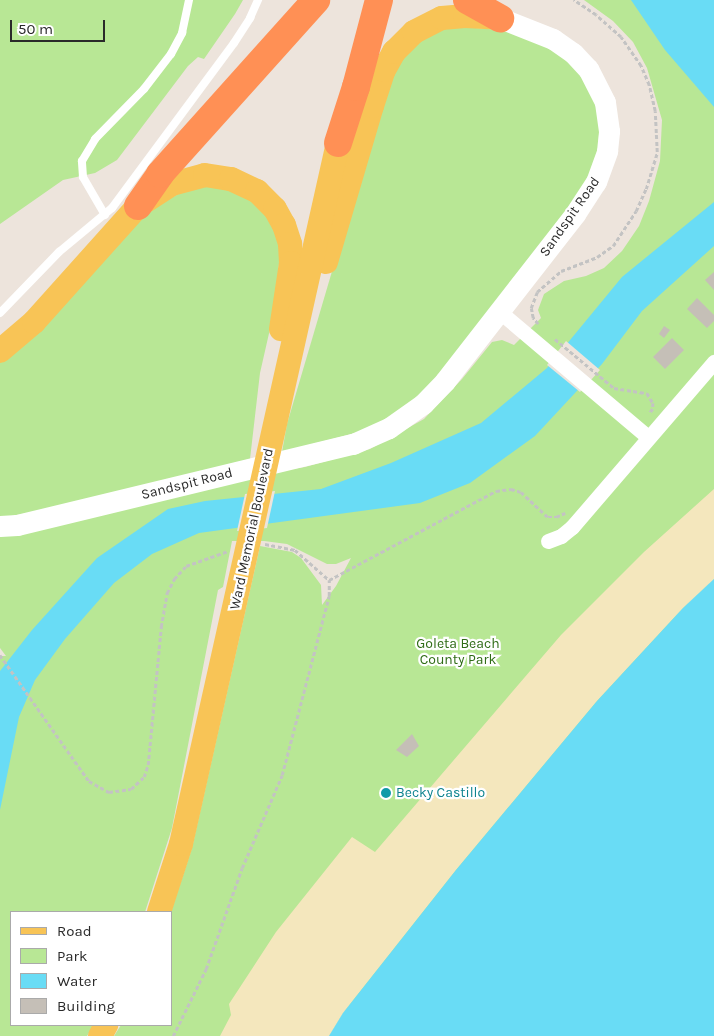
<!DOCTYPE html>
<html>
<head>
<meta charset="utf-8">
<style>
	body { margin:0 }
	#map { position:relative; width:714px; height:1036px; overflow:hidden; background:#ede4dc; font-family:Karla,sans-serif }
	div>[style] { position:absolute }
	.green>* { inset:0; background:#b8e795 }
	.sand>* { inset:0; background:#f4e7bd }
	.water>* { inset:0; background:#69dcf5 }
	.pier>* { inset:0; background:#ede4dc }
	.building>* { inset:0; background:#c5bfb7 }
	.path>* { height:2.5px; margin-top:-1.25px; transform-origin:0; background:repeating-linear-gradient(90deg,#c3c3c3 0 4px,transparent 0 6.5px) }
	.lane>* { height:8px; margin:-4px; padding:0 4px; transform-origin:4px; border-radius:4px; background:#fff }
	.street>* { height:15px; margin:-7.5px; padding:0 7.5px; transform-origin:7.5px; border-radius:7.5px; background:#fff }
	.secondary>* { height:21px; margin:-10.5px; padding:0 10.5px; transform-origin:10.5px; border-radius:10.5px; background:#fff }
	.primary>* { height:24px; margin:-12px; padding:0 12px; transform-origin:12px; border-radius:12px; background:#f8c456 }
	.highway>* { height:28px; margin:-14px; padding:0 14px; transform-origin:14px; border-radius:14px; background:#ff9055 }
	.dots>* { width:14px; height:14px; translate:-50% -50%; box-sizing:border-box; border:2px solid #fff; border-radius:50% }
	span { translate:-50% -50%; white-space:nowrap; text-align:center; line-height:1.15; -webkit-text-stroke:4.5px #fff; paint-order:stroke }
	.street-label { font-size:14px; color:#2a2a2a }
	.park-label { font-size:14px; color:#2f6c16 }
	.culture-label { font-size:14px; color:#0d838f }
	.left { translate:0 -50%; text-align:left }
	.legend { position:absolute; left:10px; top:911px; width:162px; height:115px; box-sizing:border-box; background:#fff; border:1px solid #aaa; margin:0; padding:6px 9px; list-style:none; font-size:15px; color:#2a2a2a }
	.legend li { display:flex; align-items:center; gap:10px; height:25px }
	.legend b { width:25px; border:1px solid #aaa }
	.scale { position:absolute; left:10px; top:20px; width:95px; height:22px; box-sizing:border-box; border:2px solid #2a2a2a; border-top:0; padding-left:6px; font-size:15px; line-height:18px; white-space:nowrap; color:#2a2a2a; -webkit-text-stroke:4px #fff; paint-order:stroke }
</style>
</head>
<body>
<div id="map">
	<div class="green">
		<i style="clip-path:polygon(0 0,243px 0,235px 14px,204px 59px,198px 57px,188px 66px,117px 160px,95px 173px,63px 180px,0 224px)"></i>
		<i style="clip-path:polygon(584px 0,686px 0,714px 31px,714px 579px,683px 608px,343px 1013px,329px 1036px,114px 1036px,121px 1025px,171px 1025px,171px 912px,192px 848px,260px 546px,292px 552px,301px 558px,321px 585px,322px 605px,336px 586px,351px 558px,336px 564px,327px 564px,287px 544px,264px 541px,232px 541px,223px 587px,218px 590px,172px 828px,145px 912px,11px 912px,11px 1025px,94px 1025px,87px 1036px,0 1036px,0 656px,6px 656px,0 648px,0 535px,247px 476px,305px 467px,370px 449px,424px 419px,462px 379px,492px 342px,502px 340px,514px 345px,541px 318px,538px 310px,544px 294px,564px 281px,586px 276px,604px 268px,622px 251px,639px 226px,649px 201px,660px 161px,662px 120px,647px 68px,633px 42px,613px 21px)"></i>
		<i style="clip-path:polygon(450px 26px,501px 30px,529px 38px,556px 51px,580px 73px,592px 91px,600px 120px,598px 149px,590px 177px,561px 219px,437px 377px,413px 403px,379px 424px,359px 432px,282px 452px,287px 424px,384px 95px,407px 48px)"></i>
		<i style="clip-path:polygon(196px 185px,227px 186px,260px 205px,281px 242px,275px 307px,260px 373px,250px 459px,56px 508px,0 518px,0 360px,125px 232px,163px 202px)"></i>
	</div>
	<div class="sand">
		<i style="clip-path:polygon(714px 489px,714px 579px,683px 608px,597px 701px,456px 870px,343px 1013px,329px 1036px,220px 1036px,231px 1015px,229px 1004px,276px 932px,352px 837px,375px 852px,561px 635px,644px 552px)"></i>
	</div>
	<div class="water">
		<i style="clip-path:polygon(631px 0,714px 0,714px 107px,665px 50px)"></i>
		<i style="clip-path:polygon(714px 202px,714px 246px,642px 311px,602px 364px,535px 436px,470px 483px,420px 503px,199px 533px,152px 554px,114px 583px,65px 639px,35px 680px,19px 717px,0 810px,0 671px,32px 630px,97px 558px,168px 509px,205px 501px,321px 489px,391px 463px,481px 423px,547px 368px,622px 277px)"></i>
		<i style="clip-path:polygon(714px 579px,714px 1036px,329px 1036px,343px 1013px,456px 870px,597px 701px,683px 608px)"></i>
	</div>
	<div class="pier">
		<i style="clip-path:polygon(566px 341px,600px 370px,580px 392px,547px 365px)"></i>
		<i style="clip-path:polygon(275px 491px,267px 528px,237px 531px,245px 494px)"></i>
	</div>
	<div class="building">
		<i style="clip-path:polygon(714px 272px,714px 290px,705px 280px)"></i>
		<i style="clip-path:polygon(697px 298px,714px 315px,714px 321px,707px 328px,687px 309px)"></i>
		<i style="clip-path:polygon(664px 326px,670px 330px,664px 338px,659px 334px)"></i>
		<i style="clip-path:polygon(672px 338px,684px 350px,665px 369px,653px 357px)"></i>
		<i style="clip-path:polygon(412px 734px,419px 746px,407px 757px,396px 750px)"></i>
	</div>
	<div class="path">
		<i style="left:538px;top:324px;width:8px;rotate:-130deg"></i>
		<i style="left:533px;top:318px;width:10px;rotate:-101deg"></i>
		<i style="left:531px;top:308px;width:17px;rotate:-69deg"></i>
		<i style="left:537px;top:292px;width:32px;rotate:-41deg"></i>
		<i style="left:561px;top:271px;width:39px;rotate:-21deg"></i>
		<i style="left:597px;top:257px;width:19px;rotate:-35deg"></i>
		<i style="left:613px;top:246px;width:42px;rotate:-56.7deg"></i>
		<i style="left:636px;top:211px;width:24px;rotate:-66deg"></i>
		<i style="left:646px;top:189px;width:39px;rotate:-73deg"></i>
		<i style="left:657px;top:152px;width:41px;rotate:-92.8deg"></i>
		<i style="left:655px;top:111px;width:27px;rotate:-103deg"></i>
		<i style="left:649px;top:85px;width:21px;rotate:-113deg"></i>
		<i style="left:641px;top:66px;width:35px;rotate:-125deg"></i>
		<i style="left:621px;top:37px;width:33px;rotate:-139deg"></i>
		<i style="left:596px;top:15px;width:27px;rotate:-146deg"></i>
		<i style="left:555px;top:339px;width:77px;rotate:39.7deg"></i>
		<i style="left:614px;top:388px;width:33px;rotate:9deg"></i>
		<i style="left:647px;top:393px;width:12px;rotate:59deg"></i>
		<i style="left:653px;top:403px;width:6px;rotate:90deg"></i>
		<i style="left:653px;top:409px;width:6px;rotate:129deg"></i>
		<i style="left:265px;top:544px;width:31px;rotate:11deg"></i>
		<i style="left:295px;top:550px;width:45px;rotate:41.4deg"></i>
		<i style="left:0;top:655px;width:154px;rotate:54.8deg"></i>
		<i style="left:89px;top:781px;width:23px;rotate:29deg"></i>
		<i style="left:109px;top:792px;width:22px;rotate:-8deg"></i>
		<i style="left:131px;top:789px;width:18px;rotate:-43deg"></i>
		<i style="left:144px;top:777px;width:13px;rotate:-72deg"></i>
		<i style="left:148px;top:765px;width:139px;rotate:-84.6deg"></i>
		<i style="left:161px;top:627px;width:35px;rotate:-80deg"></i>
		<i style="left:167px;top:593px;width:16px;rotate:-63deg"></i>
		<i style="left:174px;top:579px;width:18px;rotate:-47deg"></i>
		<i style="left:186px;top:566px;width:45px;rotate:-19.7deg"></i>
		<i style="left:173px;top:1036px;width:75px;rotate:-63.8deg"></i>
		<i style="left:206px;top:969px;width:107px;rotate:-70.4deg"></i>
		<i style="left:242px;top:868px;width:101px;rotate:-66.7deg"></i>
		<i style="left:282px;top:775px;width:185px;rotate:-75.3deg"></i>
		<i style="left:329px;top:596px;width:16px;rotate:-90deg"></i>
		<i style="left:329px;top:580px;width:189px;rotate:-28.1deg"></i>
		<i style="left:496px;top:491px;width:15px;rotate:-8deg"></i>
		<i style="left:511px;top:489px;width:10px;rotate:17deg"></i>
		<i style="left:521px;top:492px;width:37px;rotate:43deg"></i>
		<i style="left:548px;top:517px;width:8px"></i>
		<i style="left:556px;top:517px;width:10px;rotate:-24deg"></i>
	</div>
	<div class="lane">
		<i style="left:105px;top:215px;width:44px;rotate:-120.1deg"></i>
		<i style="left:83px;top:177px;width:16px;rotate:-94deg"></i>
		<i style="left:82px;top:161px;width:26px;rotate:-59deg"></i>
		<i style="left:95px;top:139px;width:70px;rotate:-45.6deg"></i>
		<i style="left:144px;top:89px;width:44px;rotate:-52.4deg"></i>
		<i style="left:171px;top:54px;width:24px;rotate:-62deg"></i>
		<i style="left:182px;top:33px;width:34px;rotate:-78deg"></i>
		<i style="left:0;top:313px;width:85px;rotate:-46deg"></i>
		<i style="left:59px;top:252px;width:69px;rotate:-39.7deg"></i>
		<i style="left:112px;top:208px;width:205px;rotate:-53.5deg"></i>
		<i style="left:234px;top:43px;width:30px;rotate:-57deg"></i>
		<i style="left:250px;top:18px;width:20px;rotate:-66deg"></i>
	</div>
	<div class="street">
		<i style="left:500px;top:312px;width:194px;rotate:40.2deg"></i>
		<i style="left:548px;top:541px;width:14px;rotate:-21deg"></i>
		<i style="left:561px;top:536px;width:14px;rotate:-39deg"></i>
		<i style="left:572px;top:527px;width:218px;rotate:-49.3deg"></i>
	</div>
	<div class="secondary">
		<i style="left:0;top:526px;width:17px;rotate:-3deg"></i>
		<i style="left:17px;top:525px;width:346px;rotate:-13.6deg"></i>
		<i style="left:353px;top:444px;width:39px;rotate:-24deg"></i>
		<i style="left:389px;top:428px;width:42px;rotate:-35.2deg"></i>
		<i style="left:423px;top:404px;width:32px;rotate:-46deg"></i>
		<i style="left:445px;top:381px;width:212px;rotate:-52.1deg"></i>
		<i style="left:575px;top:214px;width:38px;rotate:-57deg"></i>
		<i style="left:596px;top:182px;width:33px;rotate:-70deg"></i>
		<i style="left:607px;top:151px;width:20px;rotate:-84deg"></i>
		<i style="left:609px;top:131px;width:29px;rotate:-98deg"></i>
		<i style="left:605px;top:102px;width:37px;rotate:-117deg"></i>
		<i style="left:588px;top:69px;width:22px;rotate:-133deg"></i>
		<i style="left:573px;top:53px;width:24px;rotate:-145deg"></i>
		<i style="left:553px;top:39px;width:57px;rotate:-158.4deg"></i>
	</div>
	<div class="primary">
		<i style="left:326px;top:262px;width:163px;rotate:-73.6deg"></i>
		<i style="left:372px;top:106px;width:38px;rotate:-72deg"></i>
		<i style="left:384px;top:70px;width:21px;rotate:-61deg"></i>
		<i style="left:394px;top:52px;width:28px;rotate:-45deg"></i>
		<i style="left:414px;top:32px;width:31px;rotate:-27deg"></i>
		<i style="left:442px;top:18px;width:23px;rotate:-5deg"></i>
		<i style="left:465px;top:16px;width:35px;rotate:3deg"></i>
		<i style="left:0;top:351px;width:45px;rotate:-40.5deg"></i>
		<i style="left:34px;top:322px;width:156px;rotate:-48.1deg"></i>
		<i style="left:138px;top:206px;width:40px;rotate:-32.9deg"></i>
		<i style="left:172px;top:184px;width:34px;rotate:-15deg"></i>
		<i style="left:205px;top:175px;width:26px;rotate:9deg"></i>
		<i style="left:231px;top:179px;width:29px;rotate:25deg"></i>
		<i style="left:257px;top:191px;width:25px;rotate:45deg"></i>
		<i style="left:275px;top:209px;width:18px;rotate:61deg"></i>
		<i style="left:284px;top:225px;width:20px;rotate:72deg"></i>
		<i style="left:290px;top:244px;width:19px;rotate:87deg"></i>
		<i style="left:291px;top:263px;width:67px;rotate:98.6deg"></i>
		<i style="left:159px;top:912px;width:71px;rotate:-72.1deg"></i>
		<i style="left:181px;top:844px;width:718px;rotate:-77.38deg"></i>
		<i style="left:100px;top:1036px;width:13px;rotate:-61deg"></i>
	</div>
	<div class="highway">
		<i style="left:467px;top:0;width:38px;rotate:29deg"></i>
		<i style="left:338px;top:143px;width:59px;rotate:-72.2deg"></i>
		<i style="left:356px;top:87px;width:90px;rotate:-75.2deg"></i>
		<i style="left:138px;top:206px;width:39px;rotate:-55deg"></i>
		<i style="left:160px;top:174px;width:234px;rotate:-48.1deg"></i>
	</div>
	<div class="dots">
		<i style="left:386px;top:793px;background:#0f9aa8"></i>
	</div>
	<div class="street-label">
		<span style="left:570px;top:217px;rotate:-55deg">Sandspit Road</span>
		<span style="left:187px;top:484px;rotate:-14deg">Sandspit Road</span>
		<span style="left:252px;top:529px;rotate:-78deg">Ward Memorial Boulevard</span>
	</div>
	<div class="park-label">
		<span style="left:458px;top:652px">Goleta Beach<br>County Park</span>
	</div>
	<div class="culture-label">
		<span class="left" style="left:396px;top:793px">Becky Castillo</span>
	</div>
	<ul class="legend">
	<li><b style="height:6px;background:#f8c456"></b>Road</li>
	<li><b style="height:14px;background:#b8e795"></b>Park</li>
	<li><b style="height:14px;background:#69dcf5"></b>Water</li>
	<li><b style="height:14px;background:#c5bfb7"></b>Building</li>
	</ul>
	<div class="scale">50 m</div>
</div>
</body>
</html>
